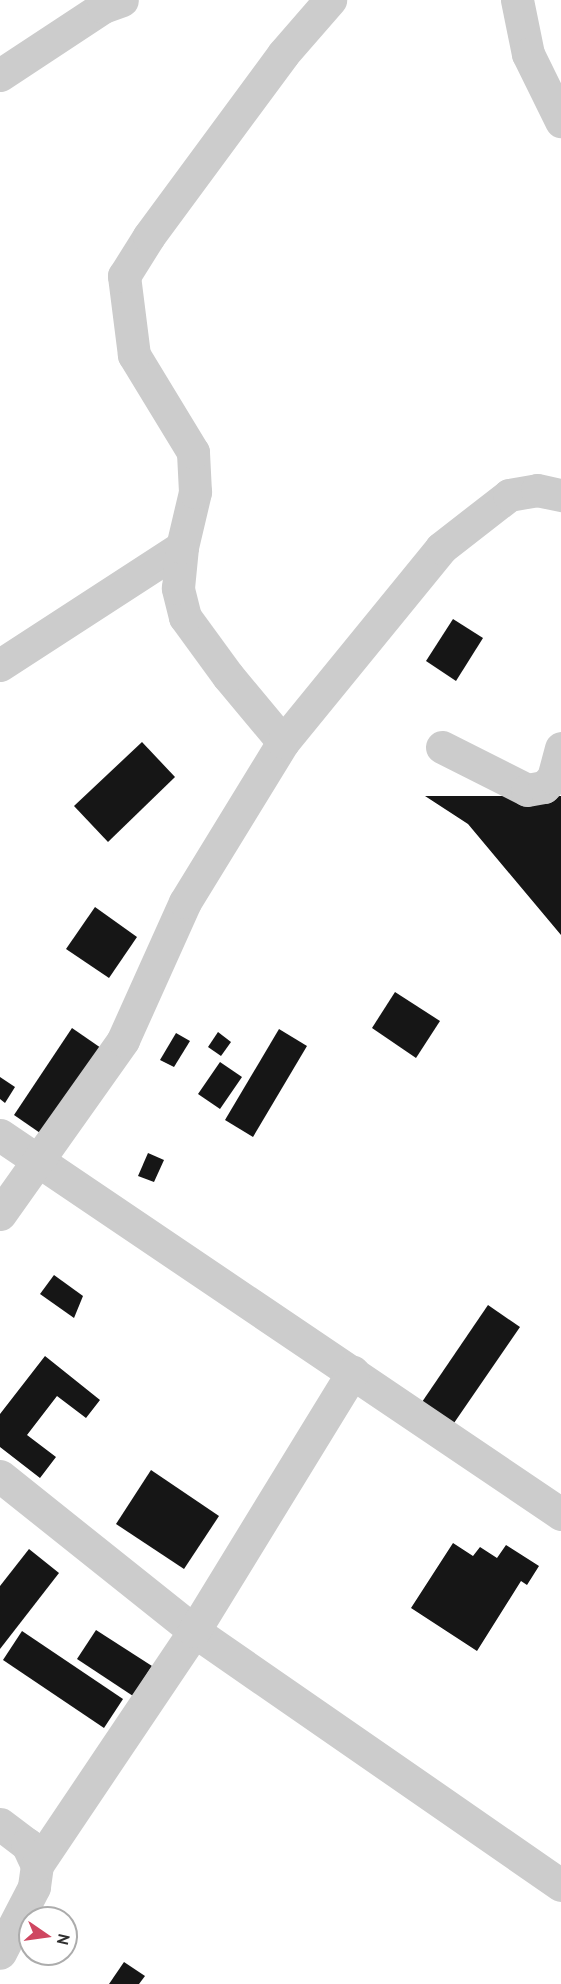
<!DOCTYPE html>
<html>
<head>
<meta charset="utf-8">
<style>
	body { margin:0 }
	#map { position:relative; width:561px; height:1984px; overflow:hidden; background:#fff; font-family:"PT Sans",sans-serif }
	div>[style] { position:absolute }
	.building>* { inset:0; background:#161616 }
	.minor>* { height:33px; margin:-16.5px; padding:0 16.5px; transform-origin:16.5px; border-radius:16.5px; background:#ccc }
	span { translate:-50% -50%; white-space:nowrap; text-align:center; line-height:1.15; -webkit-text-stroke:6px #fff; paint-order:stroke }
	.north { position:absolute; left:18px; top:1906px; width:60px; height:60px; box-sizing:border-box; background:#fff; border:2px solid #acacac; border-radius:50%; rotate:103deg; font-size:16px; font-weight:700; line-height:24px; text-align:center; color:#2f2f2f }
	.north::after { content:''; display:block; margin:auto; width:21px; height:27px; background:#cf4761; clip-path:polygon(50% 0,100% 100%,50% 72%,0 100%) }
</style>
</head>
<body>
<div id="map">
	<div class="building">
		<i style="clip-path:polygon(453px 619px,483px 638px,456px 681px,426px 661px)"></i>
		<i style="clip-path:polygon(142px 742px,175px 777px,108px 842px,74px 806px)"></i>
		<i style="clip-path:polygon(425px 796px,561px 796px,561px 935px,468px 824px)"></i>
		<i style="clip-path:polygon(95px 907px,137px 937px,109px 978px,66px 949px)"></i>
		<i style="clip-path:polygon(395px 992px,440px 1021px,416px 1058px,372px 1028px)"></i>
		<i style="clip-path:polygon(72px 1028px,101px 1048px,43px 1135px,14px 1115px)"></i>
		<i style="clip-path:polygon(279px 1029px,307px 1046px,253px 1137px,225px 1120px)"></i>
		<i style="clip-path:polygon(218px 1032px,231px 1042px,221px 1056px,208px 1047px)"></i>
		<i style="clip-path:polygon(176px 1033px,190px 1041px,174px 1067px,160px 1060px)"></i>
		<i style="clip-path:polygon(220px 1062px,242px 1077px,220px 1109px,198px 1094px)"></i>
		<i style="clip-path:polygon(0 1077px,15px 1087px,5px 1103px,0 1099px)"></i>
		<i style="clip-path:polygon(148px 1153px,164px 1160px,154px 1182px,138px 1176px)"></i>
		<i style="clip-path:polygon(54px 1275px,83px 1296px,74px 1318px,40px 1294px)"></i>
		<i style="clip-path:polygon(488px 1305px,520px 1327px,454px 1423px,422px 1402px)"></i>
		<i style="clip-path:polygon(45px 1356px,100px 1400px,86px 1418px,57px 1396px,27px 1435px,56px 1457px,40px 1478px,0 1447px,0 1414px)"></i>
		<i style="clip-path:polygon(151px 1470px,219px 1516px,184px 1569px,116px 1524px)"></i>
		<i style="clip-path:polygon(453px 1543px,473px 1556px,480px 1547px,497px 1558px,506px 1545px,539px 1566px,527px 1585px,521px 1581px,477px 1651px,411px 1608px)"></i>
		<i style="clip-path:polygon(29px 1549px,59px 1573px,0 1649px,0 1586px)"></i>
		<i style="clip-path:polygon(96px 1630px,152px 1666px,133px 1696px,77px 1659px)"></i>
		<i style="clip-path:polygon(22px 1631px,123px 1699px,104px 1728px,3px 1660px)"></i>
		<i style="clip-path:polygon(124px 1962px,145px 1976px,139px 1984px,109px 1984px)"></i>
	</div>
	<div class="minor">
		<i style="left:517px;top:0;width:55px;rotate:78.5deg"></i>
		<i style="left:528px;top:54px;width:75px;rotate:63.8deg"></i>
		<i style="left:0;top:75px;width:123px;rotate:-33.4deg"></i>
		<i style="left:103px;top:7px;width:20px;rotate:-20deg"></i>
		<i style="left:0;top:665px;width:217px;rotate:-33deg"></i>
		<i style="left:283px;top:742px;width:86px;rotate:-129.8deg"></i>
		<i style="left:228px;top:676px;width:73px;rotate:-126.1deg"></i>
		<i style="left:185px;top:617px;width:30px;rotate:-104deg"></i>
		<i style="left:178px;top:588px;width:41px;rotate:-84.4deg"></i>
		<i style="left:182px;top:547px;width:57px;rotate:-76.7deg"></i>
		<i style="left:195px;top:492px;width:40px;rotate:-92.9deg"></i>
		<i style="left:193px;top:452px;width:114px;rotate:-121.3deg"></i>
		<i style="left:134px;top:355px;width:80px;rotate:-97.2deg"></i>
		<i style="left:124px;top:276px;width:47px;rotate:-58deg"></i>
		<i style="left:149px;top:236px;width:226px;rotate:-53.6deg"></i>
		<i style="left:283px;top:54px;width:72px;rotate:-49deg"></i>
		<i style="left:442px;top:747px;width:95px;rotate:26.8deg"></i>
		<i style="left:527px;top:790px;width:17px;rotate:-10deg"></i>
		<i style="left:544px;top:787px;width:13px;rotate:-45deg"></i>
		<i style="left:553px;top:778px;width:31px;rotate:-75deg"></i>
		<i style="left:0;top:1135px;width:677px;rotate:34.04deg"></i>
		<i style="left:0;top:1214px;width:213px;rotate:-54.7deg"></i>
		<i style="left:123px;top:1040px;width:151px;rotate:-65.8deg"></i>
		<i style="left:185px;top:902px;width:188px;rotate:-58.5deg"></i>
		<i style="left:283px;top:742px;width:250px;rotate:-50.8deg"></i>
		<i style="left:441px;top:548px;width:86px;rotate:-37.9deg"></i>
		<i style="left:509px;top:495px;width:28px;rotate:-10deg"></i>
		<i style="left:537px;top:490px;width:25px;rotate:12deg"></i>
		<i style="left:0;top:1476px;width:248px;rotate:38.6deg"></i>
		<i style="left:194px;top:1631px;width:446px;rotate:34.7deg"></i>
		<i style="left:0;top:1824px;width:34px;rotate:37deg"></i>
		<i style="left:27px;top:1844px;width:23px;rotate:65deg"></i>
		<i style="left:37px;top:1865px;width:22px;rotate:98deg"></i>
		<i style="left:34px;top:1887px;width:74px;rotate:117.3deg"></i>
		<i style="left:37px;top:1865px;width:282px;rotate:-56.1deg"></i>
		<i style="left:194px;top:1631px;width:304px;rotate:-58.5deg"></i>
	</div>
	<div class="north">N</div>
</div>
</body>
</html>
